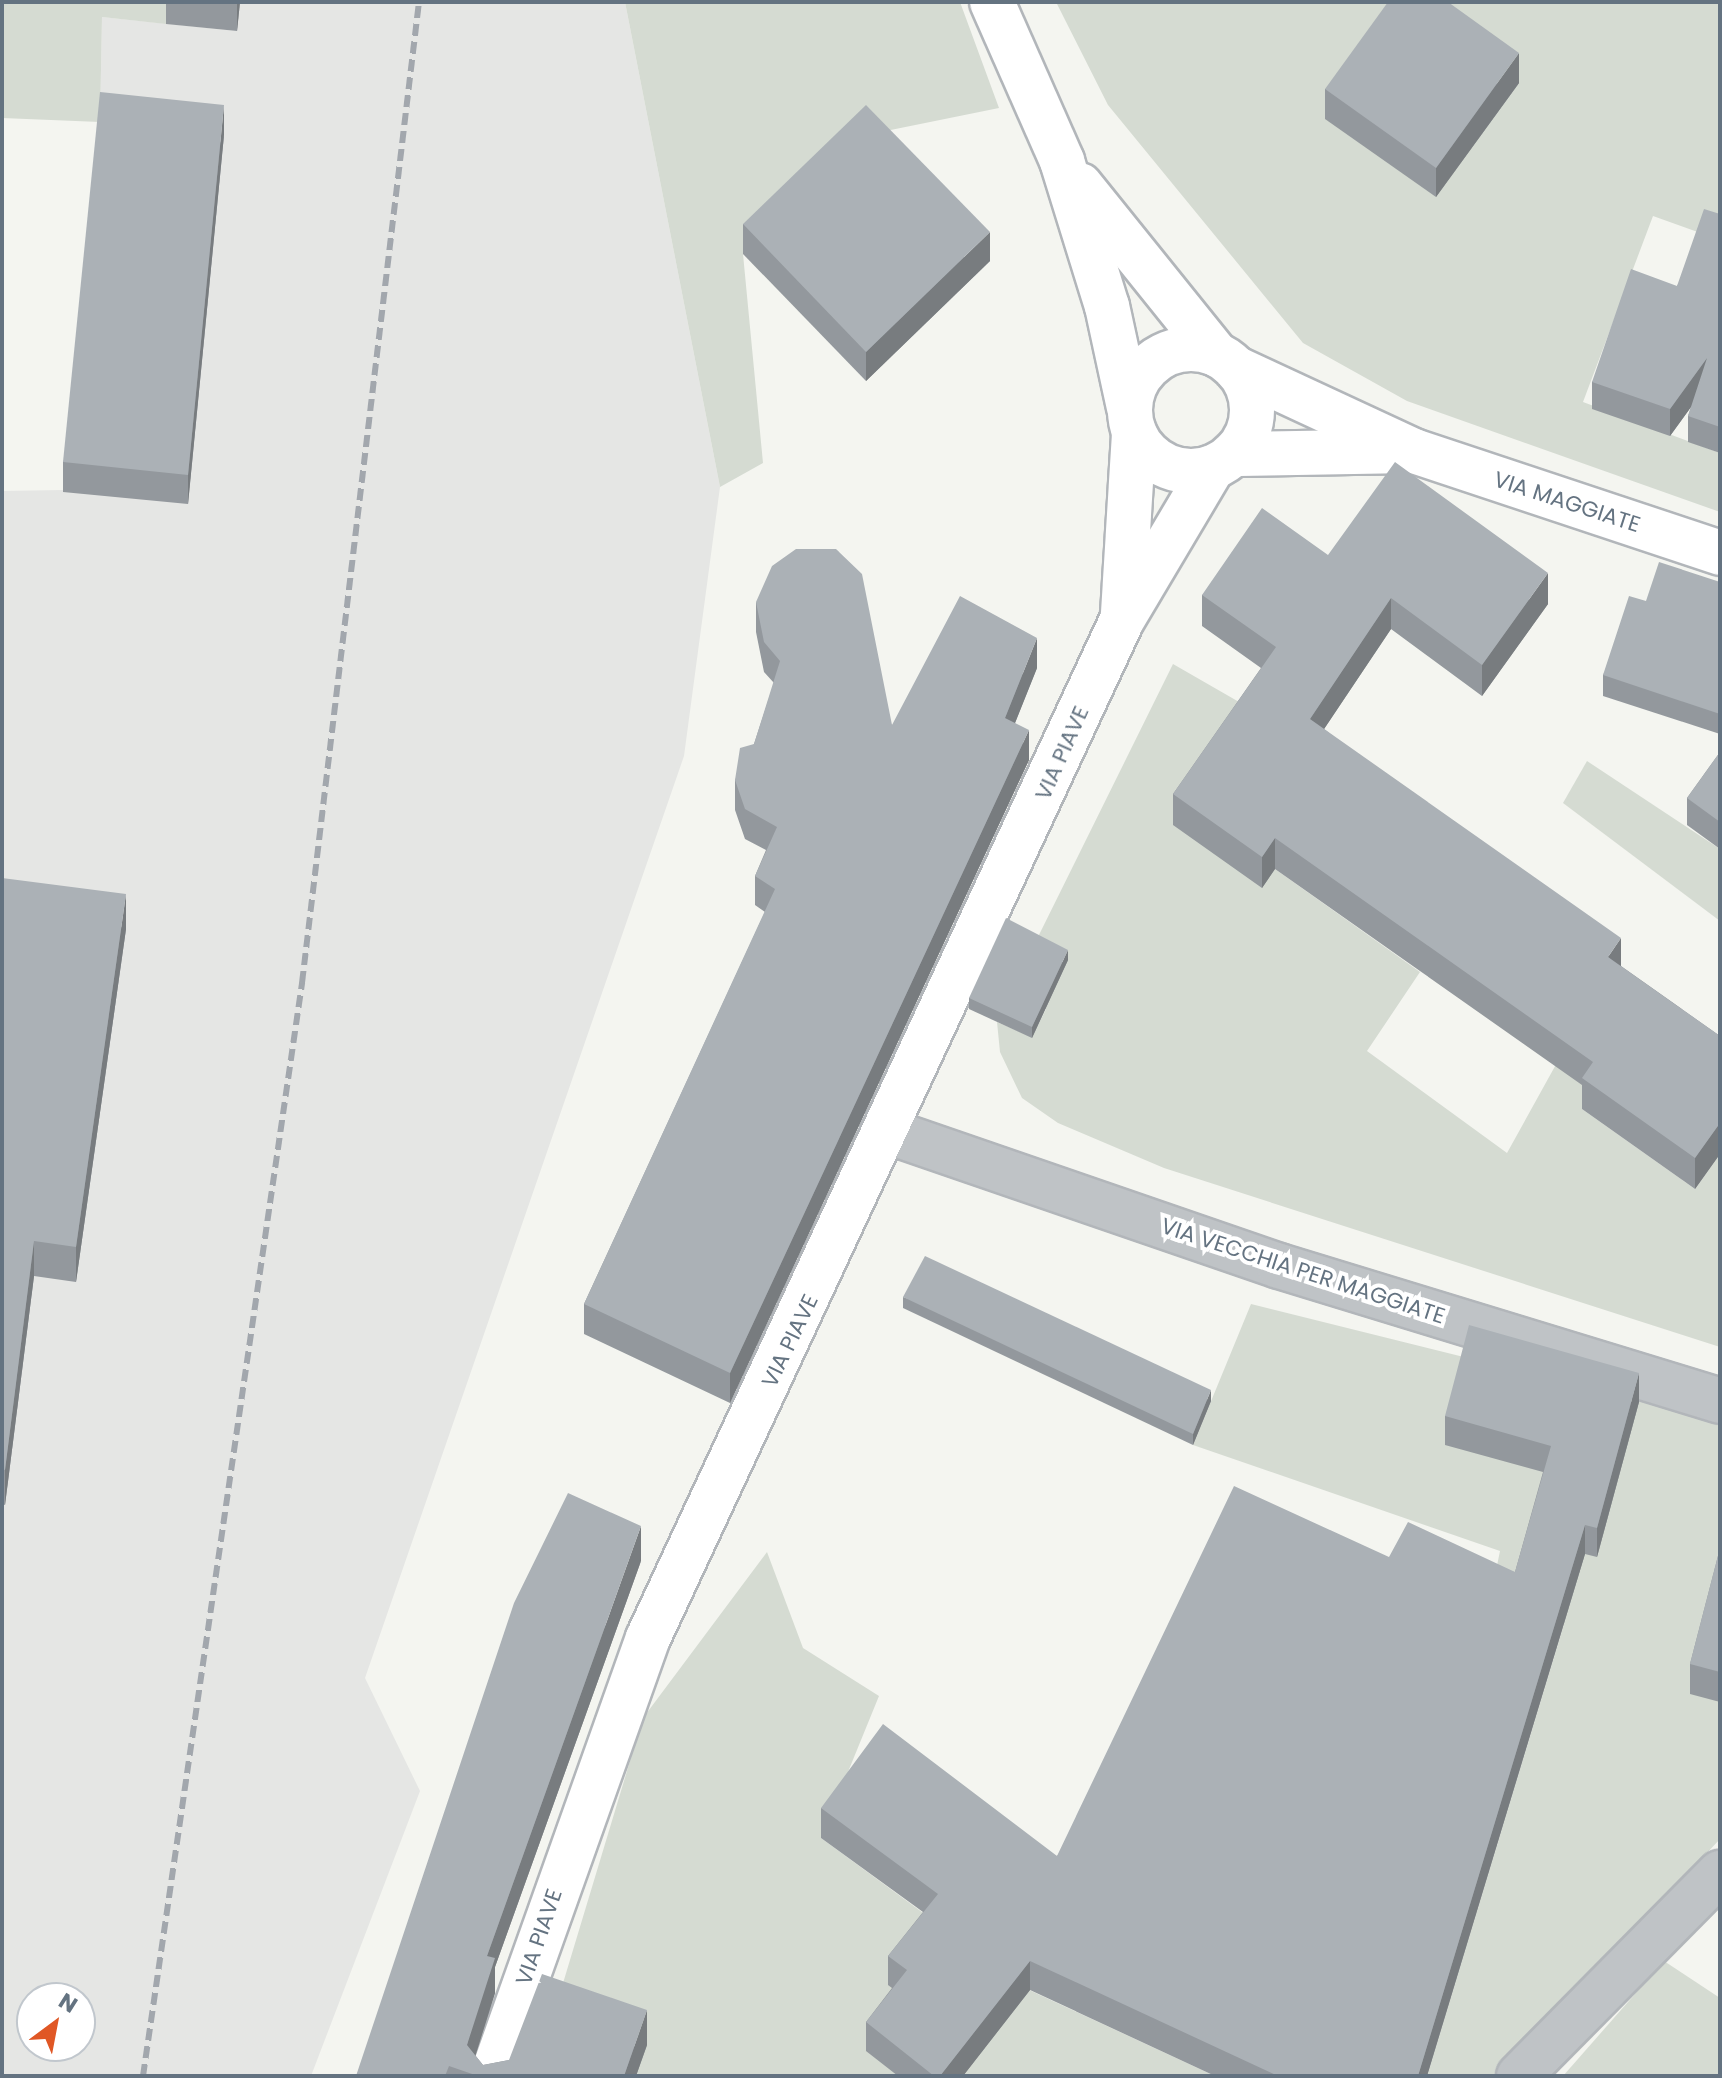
<!DOCTYPE html>
<html>
<head>
<meta charset="utf-8">
<style>
	body { margin:0 }
	#map { position:relative; width:1722px; height:2078px; overflow:hidden; background:#f4f5f0; font-family:Poppins,sans-serif }
	div>[style] { position:absolute }
	.built>* { inset:0; background:#e5e6e4 }
	.green>* { inset:0; background:#d5dbd2 }
	.roads { filter:drop-shadow(2px 0 #b2b6ba) drop-shadow(-2px 0 #b2b6ba) drop-shadow(0 2px #b2b6ba) drop-shadow(0 -2px #b2b6ba) }
	.minor>* { height:44px; margin:-22px; padding:0 22px; transform-origin:22px; border-radius:22px; background:#bfc3c6 }
	.primary>* { height:44px; margin:-22px; padding:0 22px; transform-origin:22px; border-radius:22px; background:#fff }
	.primary>.ring { margin:-22px; padding:0; box-sizing:content-box; background:none; border:44px solid #fff; border-radius:50% }
	.rail>* { height:6px; margin-top:-3px; transform-origin:0; background:repeating-linear-gradient(90deg,#a2a7ad 0 12px,transparent 0 18px) }
	.wall>* { inset:0; background:#93989d }
	.shaded-wall>* { inset:0; background:#787c7f }
	.building>* { inset:0; background:#abb1b6 }
	span { translate:-50% -50%; white-space:nowrap; text-align:center; line-height:1.15; -webkit-text-stroke:8px #fff; paint-order:stroke }
	.street-label { font-size:22px; color:#647381 }
	.frame { position:absolute; inset:0; border:4px solid #647381; pointer-events:none }
	.north { position:absolute; left:16px; top:1982px; width:80px; height:80px; box-sizing:border-box; background:#fff; border:2px solid #c1c7cd; border-radius:50%; rotate:32deg; font-size:22px; font-weight:700; line-height:32px; text-align:center; color:#647381 }
	.north::after { content:''; display:block; margin:auto; width:28px; height:36px; background:#e05725; clip-path:polygon(50% 0,100% 100%,50% 72%,0 100%) }
</style>
</head>
<body>
<div id="map">
	<div class="built">
		<i style="clip-path:polygon(evenodd,240px 2px,625px 2px,720px 487px,684px 756px,365px 1678px,420px 1791px,311px 2076px,2px 2076px,2px 491px,63px 490px,100px 122px,102px 17px,236px 31px,240px 2px,32px 1998px,80px 1998px,80px 2046px,32px 2046px,32px 1998px)"></i>
	</div>
	<div class="green">
		<i style="clip-path:polygon(2px 2px,168px 2px,166px 24px,102px 17px,100px 122px,2px 118px)"></i>
		<i style="clip-path:polygon(625px 2px,960px 2px,999px 108px,866px 135px,743px 254px,763px 463px,720px 487px)"></i>
		<i style="clip-path:polygon(1056px 2px,1720px 2px,1720px 240px,1653px 216px,1583px 402px,1720px 453px,1720px 512px,1407px 401px,1303px 343px,1108px 105px)"></i>
		<i style="clip-path:polygon(1173px 664px,1253px 710px,1261px 887px,1275px 869px,1420px 972px,1367px 1051px,1507px 1153px,1564px 1050px,1604px 1078px,1582px 1109px,1695px 1189px,1720px 1154px,1720px 1347px,1164px 1168px,1058px 1123px,1022px 1098px,1000px 1052px,997px 1022px,1032px 1037px,1046px 1009px,1011px 992px,1051px 996px,1067px 960px,1035px 943px)"></i>
		<i style="clip-path:polygon(1587px 761px,1720px 849px,1720px 921px,1563px 803px)"></i>
		<i style="clip-path:polygon(1251px 1304px,1720px 1421px,1720px 1839px,1498px 2076px,1427px 2076px,1564px 1624px,1492px 1590px,1500px 1551px,1193px 1445px)"></i>
		<i style="clip-path:polygon(767px 1552px,803px 1648px,879px 1696px,821px 1838px,1027px 1989px,1215px 2076px,535px 2076px,643px 1718px)"></i>
		<i style="clip-path:polygon(1664px 1961px,1720px 1998px,1720px 2076px,1563px 2076px)"></i>
	</div>
	<div class="roads">
		<div class="minor">
			<i style="left:890px;top:1132px;width:411px;rotate:19deg"></i>
			<i style="left:1279px;top:1266px;width:461px;rotate:17deg"></i>
			<i style="left:1519px;top:2076px;width:286px;rotate:-45.3deg"></i>
		</div>
		<div class="primary">
			<i style="left:992px;top:2px;width:174px;rotate:66.2deg"></i>
			<i style="left:1062px;top:161px;width:152px;rotate:72.8deg"></i>
			<i style="left:1107px;top:306px;width:104px;rotate:77.8deg"></i>
			<i style="left:1080px;top:185px;width:217px;rotate:51.2deg"></i>
			<i class="ring" style="left:1130px;top:349px;width:78px;height:78px"></i>
			<i style="left:1235px;top:368px;width:197px;rotate:24.9deg"></i>
			<i style="left:1414px;top:451px;width:323px;rotate:18.4deg"></i>
			<i style="left:1233px;top:454px;width:170px;rotate:-1deg"></i>
			<i style="left:1123px;top:613px;width:181px;rotate:-86.5deg"></i>
			<i style="left:492px;top:2076px;width:465px;rotate:-70.4deg"></i>
			<i style="left:648px;top:1638px;width:1123px;rotate:-65.03deg"></i>
			<i style="left:1122px;top:620px;width:178px;rotate:-59.3deg"></i>
		</div>
	</div>
	<div class="rail">
		<i style="left:143px;top:2076px;width:1105px;rotate:-81.72deg"></i>
		<i style="left:302px;top:983px;width:988px;rotate:-83.2deg"></i>
	</div>
	<div class="wall">
		<i style="clip-path:polygon(166px 2px,240px 2px,237px 31px,166px 24px)"></i>
		<i style="clip-path:polygon(1519px 83px,1436px 197px,1325px 119px,1325px 89px)"></i>
		<i style="clip-path:polygon(224px 135px,188px 504px,63px 492px,63px 462px)"></i>
		<i style="clip-path:polygon(1720px 214px,1720px 453px,1688px 442px,1688px 416px,1691px 407px,1670px 436px,1592px 409px,1592px 382px,1677px 286px)"></i>
		<i style="clip-path:polygon(743px 224px,990px 261px,866px 381px,743px 254px)"></i>
		<i style="clip-path:polygon(1328px 555px,1548px 604px,1482px 696px,1391px 629px,1324px 729px,1621px 966px,1720px 1036px,1720px 1154px,1695px 1189px,1582px 1109px,1582px 1085px,1275px 869px,1262px 888px,1173px 825px,1173px 794px,1261px 668px,1202px 626px,1202px 595px)"></i>
		<i style="clip-path:polygon(1720px 582px,1720px 734px,1603px 696px,1603px 675px,1646px 601px)"></i>
		<i style="clip-path:polygon(756px 602px,892px 725px,1037px 668px,1015px 723px,1029px 760px,730px 1403px,584px 1334px,584px 1304px,765px 912px,755px 905px,755px 876px,766px 850px,745px 839px,735px 810px,735px 780px,754px 744px,774px 683px,764px 672px,756px 632px)"></i>
		<i style="clip-path:polygon(1720px 752px,1720px 849px,1687px 825px,1687px 798px)"></i>
		<i style="clip-path:polygon(2px 878px,126px 929px,76px 1282px,34px 1276px,5px 1505px,2px 1504px)"></i>
		<i style="clip-path:polygon(1068px 960px,1032px 1038px,969px 1009px,969px 998px)"></i>
		<i style="clip-path:polygon(903px 1297px,1211px 1401px,1193px 1445px,903px 1308px)"></i>
		<i style="clip-path:polygon(1639px 1402px,1597px 1557px,1585px 1554px,1427px 2076px,1215px 2076px,1030px 1990px,963px 2076px,898px 2076px,866px 2051px,866px 2022px,892px 1988px,888px 1985px,888px 1956px,923px 1912px,821px 1838px,821px 1808px,1057px 1856px,1389px 1557px,1515px 1572px,1543px 1472px,1445px 1445px,1445px 1416px)"></i>
		<i style="clip-path:polygon(1720px 1473px,1720px 1508px,1719px 1508px,1719px 1478px)"></i>
		<i style="clip-path:polygon(1720px 1548px,1720px 1702px,1690px 1694px,1690px 1664px)"></i>
		<i style="clip-path:polygon(641px 1561px,495px 1967px,495px 1993px,475px 2055px,483px 2065px,509px 2060px,647px 2045px,636px 2076px,356px 2076px)"></i>
	</div>
	<div class="shaded-wall">
		<i style="clip-path:polygon(237px 2px,240px 2px,237px 31px)"></i>
		<i style="clip-path:polygon(1519px 53px,1519px 83px,1436px 197px,1436px 168px)"></i>
		<i style="clip-path:polygon(224px 105px,224px 135px,188px 504px,188px 475px)"></i>
		<i style="clip-path:polygon(990px 232px,990px 261px,866px 381px,866px 352px)"></i>
		<i style="clip-path:polygon(1707px 358px,1707px 385px,1670px 436px,1670px 409px)"></i>
		<i style="clip-path:polygon(1548px 573px,1548px 604px,1482px 696px,1482px 665px)"></i>
		<i style="clip-path:polygon(1391px 598px,1391px 629px,1310px 750px,1310px 719px)"></i>
		<i style="clip-path:polygon(1037px 638px,1037px 668px,1005px 748px,1005px 718px)"></i>
		<i style="clip-path:polygon(1029px 730px,1029px 760px,730px 1403px,730px 1373px)"></i>
		<i style="clip-path:polygon(1275px 838px,1275px 869px,1262px 888px,1262px 857px)"></i>
		<i style="clip-path:polygon(126px 894px,126px 929px,76px 1282px,76px 1247px)"></i>
		<i style="clip-path:polygon(1621px 938px,1621px 969px,1608px 957px)"></i>
		<i style="clip-path:polygon(1068px 950px,1068px 960px,1032px 1038px,1032px 1027px)"></i>
		<i style="clip-path:polygon(1720px 1123px,1720px 1154px,1695px 1189px,1695px 1158px)"></i>
		<i style="clip-path:polygon(34px 1241px,34px 1276px,5px 1505px,5px 1470px)"></i>
		<i style="clip-path:polygon(1639px 1373px,1639px 1402px,1597px 1557px,1597px 1528px)"></i>
		<i style="clip-path:polygon(1211px 1390px,1211px 1401px,1193px 1445px,1193px 1434px)"></i>
		<i style="clip-path:polygon(1585px 1525px,1585px 1554px,1427px 2076px,1418px 2076px)"></i>
		<i style="clip-path:polygon(641px 1526px,641px 1561px,495px 1967px,495px 1993px,470px 2073px,467px 2045px,487px 1956px)"></i>
		<i style="clip-path:polygon(1030px 1961px,1030px 1990px,963px 2076px,940px 2076px)"></i>
		<i style="clip-path:polygon(647px 2010px,647px 2045px,636px 2076px,624px 2076px)"></i>
	</div>
	<div class="building">
		<i style="clip-path:polygon(1388px 2px,1448px 2px,1519px 53px,1436px 168px,1325px 89px)"></i>
		<i style="clip-path:polygon(100px 92px,224px 105px,188px 475px,63px 462px)"></i>
		<i style="clip-path:polygon(866px 105px,990px 232px,866px 352px,743px 224px)"></i>
		<i style="clip-path:polygon(1704px 209px,1720px 214px,1720px 427px,1688px 416px,1707px 358px,1670px 409px,1592px 382px,1631px 269px,1677px 286px)"></i>
		<i style="clip-path:polygon(1395px 462px,1548px 573px,1482px 665px,1391px 598px,1310px 719px,1621px 938px,1608px 957px,1720px 1036px,1720px 1123px,1695px 1158px,1582px 1078px,1593px 1062px,1275px 838px,1262px 857px,1173px 794px,1276px 647px,1202px 595px,1262px 508px,1328px 555px)"></i>
		<i style="clip-path:polygon(796px 549px,836px 549px,862px 574px,892px 725px,960px 596px,1037px 638px,1005px 718px,1029px 730px,730px 1373px,584px 1304px,775px 889px,755px 876px,777px 827px,745px 809px,735px 780px,740px 748px,754px 744px,780px 661px,764px 642px,756px 602px,772px 566px)"></i>
		<i style="clip-path:polygon(1659px 562px,1720px 582px,1720px 714px,1603px 675px,1629px 596px,1646px 601px)"></i>
		<i style="clip-path:polygon(1720px 752px,1720px 822px,1687px 798px)"></i>
		<i style="clip-path:polygon(2px 878px,126px 894px,76px 1247px,34px 1241px,5px 1470px,2px 1469px)"></i>
		<i style="clip-path:polygon(1006px 918px,1068px 950px,1032px 1027px,969px 998px)"></i>
		<i style="clip-path:polygon(925px 1256px,1211px 1390px,1193px 1434px,903px 1297px)"></i>
		<i style="clip-path:polygon(1469px 1325px,1639px 1373px,1597px 1528px,1585px 1525px,1418px 2076px,1278px 2076px,1030px 1961px,940px 2076px,934px 2076px,866px 2022px,907px 1970px,888px 1956px,938px 1894px,821px 1808px,883px 1724px,1057px 1856px,1234px 1486px,1389px 1557px,1408px 1522px,1515px 1572px,1551px 1446px,1445px 1416px)"></i>
		<i style="clip-path:polygon(568px 1493px,641px 1526px,487px 1956px,495px 1958px,467px 2045px,483px 2065px,509px 2060px,542px 1974px,647px 2010px,624px 2076px,478px 2076px,449px 2066px,445px 2076px,356px 2076px,514px 1603px)"></i>
		<i style="clip-path:polygon(1720px 1548px,1720px 1672px,1690px 1664px)"></i>
	</div>
	<div class="street-label">
		<span style="left:1567px;top:502px;rotate:18deg">VIA MAGGIATE</span>
		<span style="left:1062px;top:753px;rotate:-66deg">VIA PIAVE</span>
		<span style="left:1303px;top:1271px;rotate:18deg">VIA VECCHIA PER MAGGIATE</span>
		<span style="left:790px;top:1341px;rotate:-64deg">VIA PIAVE</span>
		<span style="left:539px;top:1937px;rotate:-71deg">VIA PIAVE</span>
	</div>
	<div class="frame"></div>
	<div class="north">N</div>
</div>
</body>
</html>
